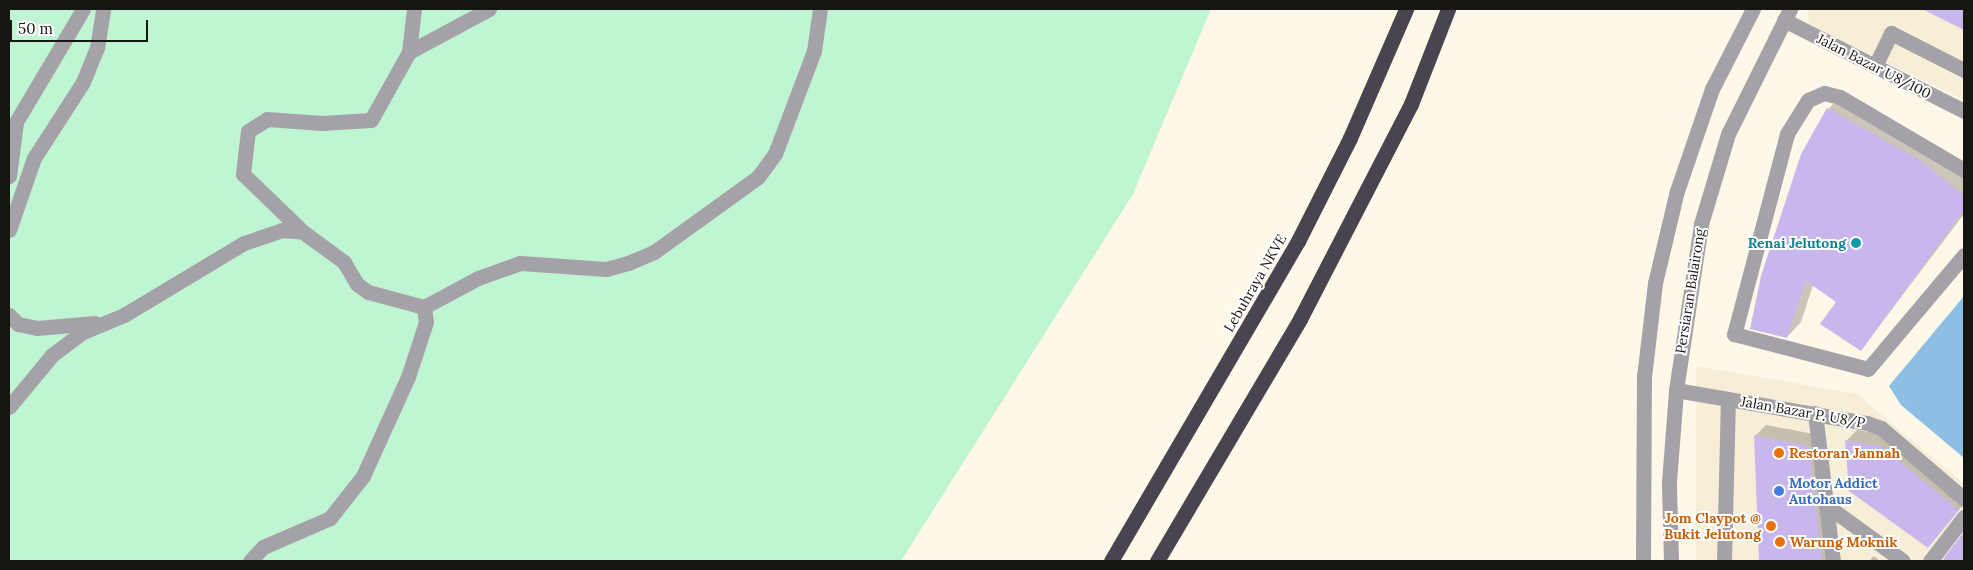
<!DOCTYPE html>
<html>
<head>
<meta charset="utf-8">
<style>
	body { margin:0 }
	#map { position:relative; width:1973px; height:570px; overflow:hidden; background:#fef8e8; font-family:Lora,serif }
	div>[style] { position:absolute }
	.built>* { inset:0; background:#f7eed7 }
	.green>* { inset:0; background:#c0f5d3 }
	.water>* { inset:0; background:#8dbfe5 }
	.shadow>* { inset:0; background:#0003 }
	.building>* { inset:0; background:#c8b7ed }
	.minor>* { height:15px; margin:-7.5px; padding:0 7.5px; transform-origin:7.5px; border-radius:7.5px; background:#a4a2a8 }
	.highway>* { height:15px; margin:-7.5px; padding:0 7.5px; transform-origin:7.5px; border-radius:7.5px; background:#484450 }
	.dots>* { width:14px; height:14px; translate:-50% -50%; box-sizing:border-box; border:2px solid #fff; border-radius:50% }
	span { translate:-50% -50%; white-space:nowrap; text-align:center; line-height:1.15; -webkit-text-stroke:4px #fff; paint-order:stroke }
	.street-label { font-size:14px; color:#17150f }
	.culture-label { font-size:14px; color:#0d838f; font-weight:700 }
	.right { translate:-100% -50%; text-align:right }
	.food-label { font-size:14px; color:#c56008; font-weight:700 }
	.left { translate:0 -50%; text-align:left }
	.shop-label { font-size:14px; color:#366cbe; font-weight:700 }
	.frame { position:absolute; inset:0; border:10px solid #17150f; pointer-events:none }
	.scale { position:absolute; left:10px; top:20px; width:138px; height:22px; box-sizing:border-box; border:2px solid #17150f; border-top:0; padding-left:6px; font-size:15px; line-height:18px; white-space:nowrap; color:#17150f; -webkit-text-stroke:4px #fff; paint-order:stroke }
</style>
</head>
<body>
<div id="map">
	<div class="built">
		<i style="clip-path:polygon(1808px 9px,1964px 9px,1964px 100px,1809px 25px)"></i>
		<i style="clip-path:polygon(1696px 366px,1857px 394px,1964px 484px,1964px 561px,1696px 561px)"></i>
	</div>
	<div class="green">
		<i style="clip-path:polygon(9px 9px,1211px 9px,1133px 194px,901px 561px,9px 561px)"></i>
	</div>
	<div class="water">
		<i style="clip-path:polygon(1964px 296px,1964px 458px,1901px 405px,1889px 386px)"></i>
	</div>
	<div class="shadow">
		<i style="clip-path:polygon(1925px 9px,1964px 9px,1964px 28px)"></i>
		<i style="clip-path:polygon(1842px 95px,1964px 170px,1964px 214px,1861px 350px,1838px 302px,1813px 285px,1801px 322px,1787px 337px,1828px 109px)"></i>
		<i style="clip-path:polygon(1766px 425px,1819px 435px,1833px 561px,1760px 561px,1755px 436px)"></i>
		<i style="clip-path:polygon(1857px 430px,1892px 436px,1964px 504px,1928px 546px,1847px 440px)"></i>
		<i style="clip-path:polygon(1964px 534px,1964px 561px,1943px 561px)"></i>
		<i style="clip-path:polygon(1874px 556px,1880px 561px,1869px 561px)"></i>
	</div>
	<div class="building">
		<i style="clip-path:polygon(1922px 9px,1964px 9px,1964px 30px)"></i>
		<i style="clip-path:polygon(1827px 108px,1920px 160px,1964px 196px,1964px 210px,1861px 351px,1820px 324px,1836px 302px,1806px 281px,1787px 338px,1750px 329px,1761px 276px,1801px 154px)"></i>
		<i style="clip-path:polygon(1754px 435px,1809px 446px,1822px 561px,1759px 561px)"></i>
		<i style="clip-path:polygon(1845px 440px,1881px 446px,1959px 510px,1928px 548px,1849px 491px)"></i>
		<i style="clip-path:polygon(1964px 532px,1964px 561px,1946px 561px,1943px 559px)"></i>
	</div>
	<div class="minor">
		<i style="left:1784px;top:20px;width:202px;rotate:26.8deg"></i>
		<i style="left:409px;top:52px;width:91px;rotate:-28.3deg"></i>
		<i style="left:1875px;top:66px;width:37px;rotate:-64deg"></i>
		<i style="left:1891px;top:33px;width:82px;rotate:26.9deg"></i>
		<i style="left:1964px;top:170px;width:144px;rotate:-149.5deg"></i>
		<i style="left:1840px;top:97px;width:16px;rotate:-166deg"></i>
		<i style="left:1824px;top:93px;width:17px;rotate:156deg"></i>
		<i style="left:1808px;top:100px;width:40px;rotate:122deg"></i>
		<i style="left:1787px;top:134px;width:207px;rotate:104.8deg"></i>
		<i style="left:1734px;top:334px;width:138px;rotate:14.6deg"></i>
		<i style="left:1868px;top:369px;width:149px;rotate:-49.9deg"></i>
		<i style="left:9px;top:176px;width:54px;rotate:-82.6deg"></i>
		<i style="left:16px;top:122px;width:131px;rotate:-59.3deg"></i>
		<i style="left:9px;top:230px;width:76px;rotate:-70.9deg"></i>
		<i style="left:34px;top:158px;width:90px;rotate:-57.2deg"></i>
		<i style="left:83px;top:82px;width:37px;rotate:-68deg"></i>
		<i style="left:97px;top:48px;width:39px;rotate:-81deg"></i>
		<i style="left:424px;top:307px;width:61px;rotate:-28.2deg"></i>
		<i style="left:478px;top:278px;width:45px;rotate:-19.7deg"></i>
		<i style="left:520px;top:263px;width:86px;rotate:4deg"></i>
		<i style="left:606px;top:269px;width:23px;rotate:-15deg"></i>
		<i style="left:628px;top:263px;width:28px;rotate:-23deg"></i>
		<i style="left:654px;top:252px;width:128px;rotate:-35.8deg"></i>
		<i style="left:758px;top:177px;width:29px;rotate:-54deg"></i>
		<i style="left:775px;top:154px;width:110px;rotate:-69.3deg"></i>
		<i style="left:814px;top:51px;width:42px;rotate:-81.9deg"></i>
		<i style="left:9px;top:315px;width:13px;rotate:45deg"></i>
		<i style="left:18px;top:324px;width:19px;rotate:12deg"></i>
		<i style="left:37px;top:328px;width:58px;rotate:-4.9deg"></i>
		<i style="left:1676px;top:390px;width:194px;rotate:9.8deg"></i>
		<i style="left:1867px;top:423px;width:15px;rotate:20deg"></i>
		<i style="left:1881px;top:428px;width:109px;rotate:40.5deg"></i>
		<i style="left:9px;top:407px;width:67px;rotate:-50.4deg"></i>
		<i style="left:52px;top:355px;width:39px;rotate:-37deg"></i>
		<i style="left:83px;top:332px;width:44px;rotate:-22.5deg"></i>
		<i style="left:124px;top:315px;width:140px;rotate:-31deg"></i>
		<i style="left:244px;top:243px;width:40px;rotate:-18.9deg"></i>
		<i style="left:282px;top:230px;width:21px;rotate:5deg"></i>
		<i style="left:1815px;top:413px;width:149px;rotate:83.1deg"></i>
		<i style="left:1826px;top:505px;width:95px;rotate:36deg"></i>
		<i style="left:250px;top:561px;width:19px;rotate:-47deg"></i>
		<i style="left:263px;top:547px;width:73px;rotate:-23.4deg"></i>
		<i style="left:330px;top:518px;width:53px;rotate:-51.8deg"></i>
		<i style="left:363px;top:476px;width:109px;rotate:-65.6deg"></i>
		<i style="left:408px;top:377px;width:58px;rotate:-71.9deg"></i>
		<i style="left:426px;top:322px;width:15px;rotate:-98deg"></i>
		<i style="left:424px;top:307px;width:58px;rotate:-165deg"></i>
		<i style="left:368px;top:292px;width:14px;rotate:-144deg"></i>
		<i style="left:357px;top:284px;width:26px;rotate:-121deg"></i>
		<i style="left:344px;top:262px;width:51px;rotate:-143.8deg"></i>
		<i style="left:303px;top:232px;width:83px;rotate:-136deg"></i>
		<i style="left:243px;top:174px;width:43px;rotate:-83.4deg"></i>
		<i style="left:248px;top:131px;width:22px;rotate:-32deg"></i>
		<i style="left:267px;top:119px;width:55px;rotate:4.2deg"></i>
		<i style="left:322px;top:123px;width:49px;rotate:-3.5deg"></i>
		<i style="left:371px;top:120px;width:78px;rotate:-60.8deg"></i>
		<i style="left:409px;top:52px;width:43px;rotate:-83.4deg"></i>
		<i style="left:1643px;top:561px;width:184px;rotate:-89.7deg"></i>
		<i style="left:1644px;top:377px;width:95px;rotate:-83.3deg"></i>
		<i style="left:1655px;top:283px;width:95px;rotate:-76.6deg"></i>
		<i style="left:1677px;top:191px;width:108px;rotate:-71.1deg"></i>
		<i style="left:1712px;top:89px;width:90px;rotate:-62.9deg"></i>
		<i style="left:1671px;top:561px;width:79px;rotate:-91.5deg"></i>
		<i style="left:1669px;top:482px;width:92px;rotate:-85.6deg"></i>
		<i style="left:1676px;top:390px;width:168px;rotate:-81.4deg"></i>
		<i style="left:1701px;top:224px;width:94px;rotate:-73.3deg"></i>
		<i style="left:1728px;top:134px;width:140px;rotate:-63.6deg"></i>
		<i style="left:1724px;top:561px;width:162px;rotate:-88.6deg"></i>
		<i style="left:1930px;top:561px;width:56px;rotate:-52.3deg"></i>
	</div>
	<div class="highway">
		<i style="left:1111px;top:561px;width:371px;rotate:-59.7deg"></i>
		<i style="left:1298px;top:241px;width:115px;rotate:-63.2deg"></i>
		<i style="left:1350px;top:138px;width:141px;rotate:-66.5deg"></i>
		<i style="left:1157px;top:561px;width:281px;rotate:-59.4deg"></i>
		<i style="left:1300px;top:319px;width:242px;rotate:-62.7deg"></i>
		<i style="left:1411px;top:104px;width:102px;rotate:-68.7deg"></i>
	</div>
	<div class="dots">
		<i style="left:1856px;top:243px;background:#0f9aa8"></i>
		<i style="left:1779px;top:453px;background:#e8710a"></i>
		<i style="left:1779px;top:491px;background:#3f7fe0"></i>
		<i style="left:1771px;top:526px;background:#e8710a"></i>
		<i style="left:1780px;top:542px;background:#e8710a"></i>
	</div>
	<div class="street-label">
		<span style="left:1874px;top:66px;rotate:27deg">Jalan Bazar U8/100</span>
		<span style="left:1255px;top:283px;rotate:-60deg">Lebuhraya NKVE</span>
		<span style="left:1690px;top:291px;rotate:-81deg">Persiaran Balairong</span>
		<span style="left:1803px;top:412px;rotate:10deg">Jalan Bazar P. U8/P</span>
	</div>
	<div class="culture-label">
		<span class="right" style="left:1846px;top:243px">Renai Jelutong</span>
	</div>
	<div class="food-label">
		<span class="left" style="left:1789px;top:453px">Restoran Jannah</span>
		<span class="right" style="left:1761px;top:526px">Jom Claypot @<br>Bukit Jelutong</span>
		<span class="left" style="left:1790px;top:542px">Warung Moknik</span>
	</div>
	<div class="shop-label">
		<span class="left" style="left:1789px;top:491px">Motor Addict<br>Autohaus</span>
	</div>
	<div class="frame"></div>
	<div class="scale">50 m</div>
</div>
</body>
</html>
